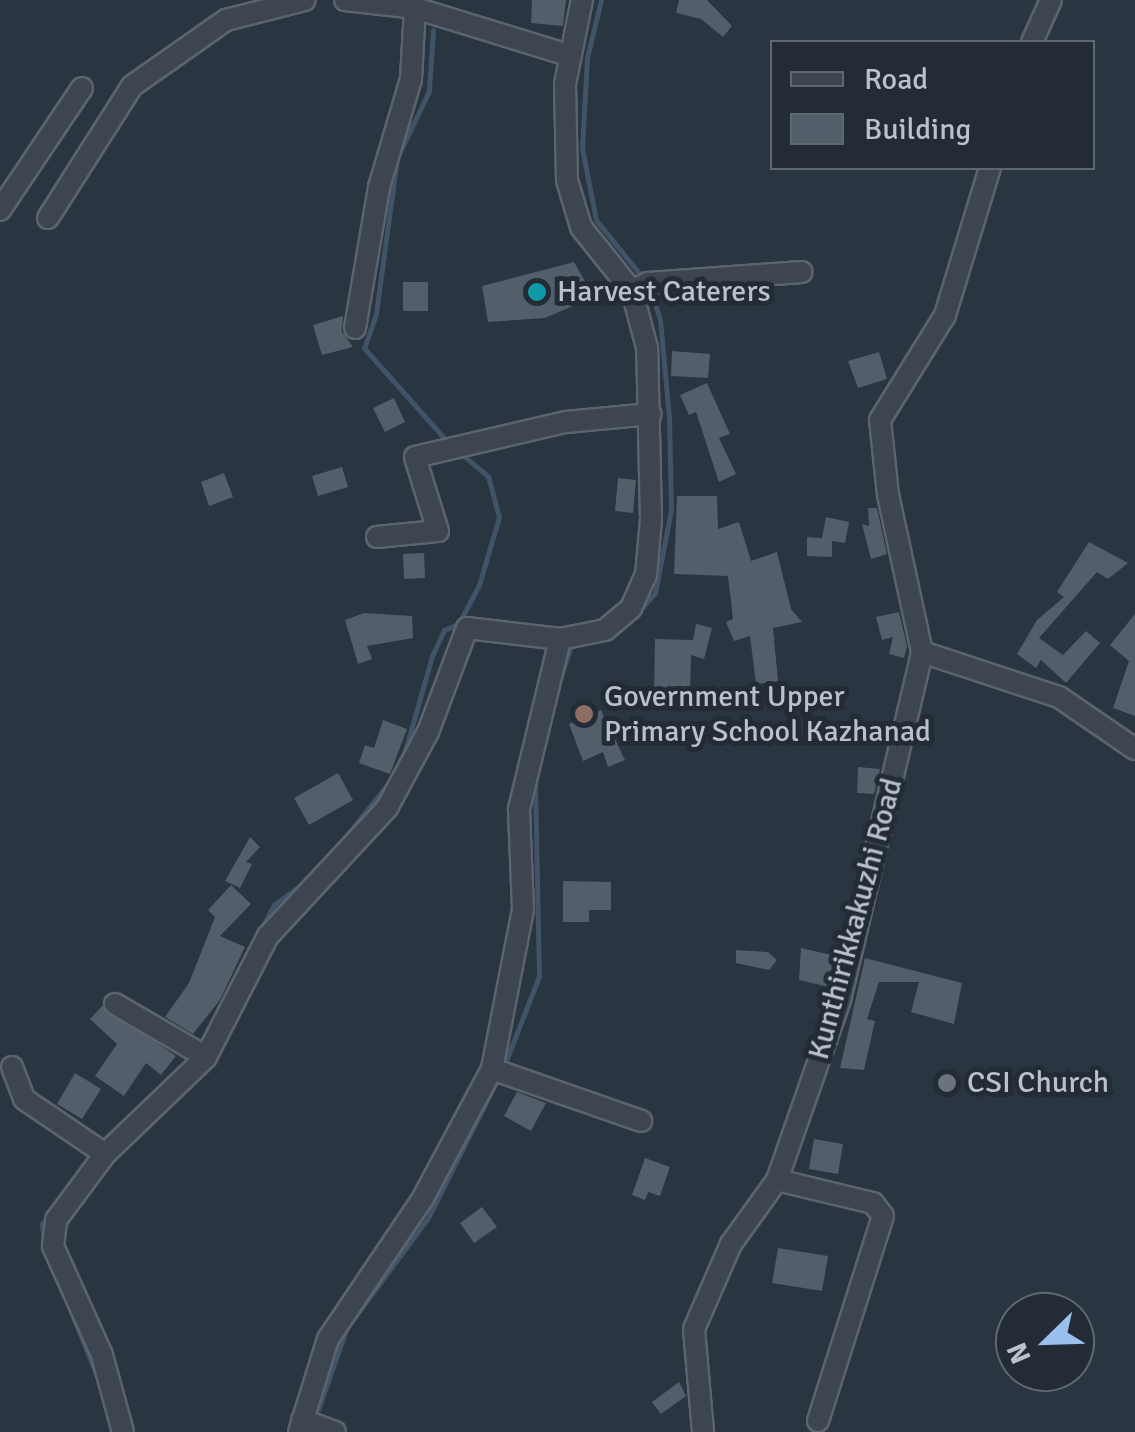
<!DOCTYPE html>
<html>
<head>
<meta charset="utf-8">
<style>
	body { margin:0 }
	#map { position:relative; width:1135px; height:1432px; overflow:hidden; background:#293540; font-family:Signika,sans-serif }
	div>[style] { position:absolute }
	.stream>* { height:5px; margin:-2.5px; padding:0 2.5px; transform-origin:2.5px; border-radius:2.5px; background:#415368 }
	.building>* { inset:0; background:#535e6b }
	.roads { filter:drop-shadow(2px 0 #5b646e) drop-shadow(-2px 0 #5b646e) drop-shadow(0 2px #5b646e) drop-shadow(0 -2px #5b646e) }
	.minor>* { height:20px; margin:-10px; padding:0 10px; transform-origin:10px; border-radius:10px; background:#3d4650 }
	.dots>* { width:28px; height:28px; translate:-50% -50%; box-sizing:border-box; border:5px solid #222b36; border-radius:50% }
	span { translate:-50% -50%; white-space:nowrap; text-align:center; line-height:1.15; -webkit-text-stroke:10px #222b36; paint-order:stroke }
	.poi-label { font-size:30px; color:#bac1ca }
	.left { translate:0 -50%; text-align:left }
	.street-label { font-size:30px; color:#bac1ca }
	.legend { position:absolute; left:770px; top:40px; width:325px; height:130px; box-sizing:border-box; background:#222b36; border:2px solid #5f6771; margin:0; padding:12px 18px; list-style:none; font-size:30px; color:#bac1ca }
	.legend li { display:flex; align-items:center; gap:20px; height:50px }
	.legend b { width:50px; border:2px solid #5f6771 }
	.north { position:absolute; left:995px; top:1292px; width:100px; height:100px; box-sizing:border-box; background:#222b36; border:2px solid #5f6771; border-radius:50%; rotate:247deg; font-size:28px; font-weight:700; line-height:40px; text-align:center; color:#bac1ca }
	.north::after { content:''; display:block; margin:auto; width:35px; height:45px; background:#9bc0ef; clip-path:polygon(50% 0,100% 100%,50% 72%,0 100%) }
</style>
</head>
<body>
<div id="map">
	<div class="stream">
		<i style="left:601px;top:0;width:60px;rotate:103.6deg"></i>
		<i style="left:587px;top:58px;width:90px;rotate:93.2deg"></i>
		<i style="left:582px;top:148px;width:73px;rotate:79deg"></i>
		<i style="left:596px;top:220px;width:76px;rotate:50.9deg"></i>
		<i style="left:433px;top:30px;width:61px;rotate:93.8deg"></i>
		<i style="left:429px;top:91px;width:74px;rotate:115.5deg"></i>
		<i style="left:397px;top:158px;width:157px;rotate:97.7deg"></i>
		<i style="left:376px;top:314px;width:36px;rotate:109deg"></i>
		<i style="left:364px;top:348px;width:125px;rotate:48.3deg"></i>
		<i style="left:459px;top:452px;width:38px;rotate:40deg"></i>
		<i style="left:488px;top:476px;width:42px;rotate:75deg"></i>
		<i style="left:499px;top:517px;width:71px;rotate:106.4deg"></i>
		<i style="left:479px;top:585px;width:41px;rotate:117.8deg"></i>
		<i style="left:638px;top:612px;width:25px;rotate:-48deg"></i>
		<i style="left:655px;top:593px;width:85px;rotate:-79.1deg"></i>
		<i style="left:671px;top:510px;width:92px;rotate:-91.2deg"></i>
		<i style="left:669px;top:418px;width:98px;rotate:-95.2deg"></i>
		<i style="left:660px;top:320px;width:34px;rotate:-107deg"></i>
		<i style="left:561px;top:676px;width:32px;rotate:-72deg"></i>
		<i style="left:403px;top:758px;width:106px;rotate:-74.1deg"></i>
		<i style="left:432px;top:656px;width:29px;rotate:-65deg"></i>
		<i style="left:444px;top:630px;width:23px;rotate:-23deg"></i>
		<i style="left:332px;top:854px;width:98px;rotate:-51.6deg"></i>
		<i style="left:259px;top:933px;width:32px;rotate:-62deg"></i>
		<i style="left:274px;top:905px;width:41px;rotate:-37.1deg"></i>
		<i style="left:504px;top:1066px;width:97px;rotate:-68.7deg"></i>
		<i style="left:539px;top:976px;width:192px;rotate:-91.2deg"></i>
		<i style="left:114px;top:1132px;width:109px;rotate:-44.3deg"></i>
		<i style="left:44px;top:1246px;width:22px;rotate:-95deg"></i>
		<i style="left:42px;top:1224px;width:61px;rotate:-53.7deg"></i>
		<i style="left:64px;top:1294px;width:94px;rotate:68.1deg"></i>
		<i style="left:354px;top:1318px;width:124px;rotate:-53.5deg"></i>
		<i style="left:428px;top:1218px;width:159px;rotate:-63.4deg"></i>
		<i style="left:107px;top:1410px;width:23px;rotate:77deg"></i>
		<i style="left:318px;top:1410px;width:88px;rotate:-70.7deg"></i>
	</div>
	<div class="building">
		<i style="clip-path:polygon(532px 0,566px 0,563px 26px,531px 23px)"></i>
		<i style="clip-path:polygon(679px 0,707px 0,732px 26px,723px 37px,701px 19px,676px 13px)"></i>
		<i style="clip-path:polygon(574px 262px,594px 297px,545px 318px,488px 322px,482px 286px)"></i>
		<i style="clip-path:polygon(403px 282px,428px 282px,428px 311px,403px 311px)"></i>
		<i style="clip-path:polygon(343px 316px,342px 332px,353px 347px,322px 355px,313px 325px)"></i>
		<i style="clip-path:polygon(672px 351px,710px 354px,708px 378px,671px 376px)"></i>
		<i style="clip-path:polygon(879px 352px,887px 379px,858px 388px,848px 361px)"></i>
		<i style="clip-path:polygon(707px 383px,730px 434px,719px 438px,736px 474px,719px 482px,696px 412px,689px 415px,680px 395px)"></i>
		<i style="clip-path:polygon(394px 398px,405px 422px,385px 432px,373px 408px)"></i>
		<i style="clip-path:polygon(342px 467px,348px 487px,318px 496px,312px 476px)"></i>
		<i style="clip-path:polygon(224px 473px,233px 497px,209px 506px,201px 482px)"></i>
		<i style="clip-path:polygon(618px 478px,636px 480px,633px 513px,615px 511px)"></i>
		<i style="clip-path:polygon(677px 496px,717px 496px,718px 529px,739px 522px,751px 561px,777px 552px,791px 609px,802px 622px,773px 628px,778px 681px,756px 684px,750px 636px,734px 641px,726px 622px,733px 619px,728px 576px,674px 574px)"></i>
		<i style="clip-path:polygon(868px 508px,877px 508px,887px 554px,871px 559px,862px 524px,869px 526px)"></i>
		<i style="clip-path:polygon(826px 517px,849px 522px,845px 543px,832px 541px,832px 557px,807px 556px,807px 537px,822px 538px)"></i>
		<i style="clip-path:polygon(1089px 542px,1128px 563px,1108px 579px,1097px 572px,1039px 638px,1063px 655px,1086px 631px,1100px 643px,1066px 683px,1041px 660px,1036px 668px,1017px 654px,1037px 620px,1064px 597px,1057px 592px)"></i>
		<i style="clip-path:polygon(424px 553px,425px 578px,404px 579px,403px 554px)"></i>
		<i style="clip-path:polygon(899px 612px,907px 646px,904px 658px,889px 654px,893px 637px,882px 640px,876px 617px)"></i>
		<i style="clip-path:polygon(364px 613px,412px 616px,413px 638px,367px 646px,372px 659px,358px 664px,345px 620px)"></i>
		<i style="clip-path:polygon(1135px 614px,1135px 716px,1113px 708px,1129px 661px,1110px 645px)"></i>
		<i style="clip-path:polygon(696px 624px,712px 628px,704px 659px,691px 655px,690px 697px,654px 696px,655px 639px,693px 640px)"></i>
		<i style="clip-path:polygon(601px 710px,625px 760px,608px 767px,603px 752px,583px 761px,569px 724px)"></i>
		<i style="clip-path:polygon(383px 720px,407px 729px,390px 774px,359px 763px,365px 745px,374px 748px)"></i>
		<i style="clip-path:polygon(858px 767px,880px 769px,874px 794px,857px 793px)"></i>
		<i style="clip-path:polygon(338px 773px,353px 800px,309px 825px,294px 798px)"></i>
		<i style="clip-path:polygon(250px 837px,260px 847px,246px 862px,252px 864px,240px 888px,225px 881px)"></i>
		<i style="clip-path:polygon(563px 881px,611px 882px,611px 910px,589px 910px,589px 922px,563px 922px)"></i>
		<i style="clip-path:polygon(231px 885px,251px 904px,220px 936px,245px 947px,220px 1000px,193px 1034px,165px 1017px,189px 983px,215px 917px,208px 910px)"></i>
		<i style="clip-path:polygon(801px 948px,836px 956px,829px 987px,799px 980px)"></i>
		<i style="clip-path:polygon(736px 950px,768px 952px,777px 960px,769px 970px,736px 963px)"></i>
		<i style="clip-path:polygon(865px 958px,962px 983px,954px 1024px,911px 1012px,919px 982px,879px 982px,867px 1019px,875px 1021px,864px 1070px,840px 1068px)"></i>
		<i style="clip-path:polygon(102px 1006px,176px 1056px,161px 1075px,146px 1063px,124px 1096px,95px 1076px,117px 1044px,90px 1019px)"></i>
		<i style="clip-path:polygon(75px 1073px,101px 1089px,82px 1119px,57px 1104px)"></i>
		<i style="clip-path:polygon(517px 1092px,546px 1103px,531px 1131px,504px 1116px)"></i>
		<i style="clip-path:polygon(814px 1139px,843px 1144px,838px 1174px,809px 1169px)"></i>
		<i style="clip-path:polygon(645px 1158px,670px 1167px,660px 1196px,648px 1192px,645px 1200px,632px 1195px)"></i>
		<i style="clip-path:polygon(482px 1207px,497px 1227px,474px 1243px,460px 1223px)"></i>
		<i style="clip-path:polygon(778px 1248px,828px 1256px,822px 1291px,772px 1283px)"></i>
		<i style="clip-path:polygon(679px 1382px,686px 1396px,661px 1414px,652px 1402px)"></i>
	</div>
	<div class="roads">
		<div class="minor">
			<i style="left:345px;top:0;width:70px;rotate:6.5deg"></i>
			<i style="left:415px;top:8px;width:163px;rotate:17.1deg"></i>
			<i style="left:1032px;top:42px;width:46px;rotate:-65.7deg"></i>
			<i style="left:0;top:210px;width:147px;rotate:-56.1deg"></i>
			<i style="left:48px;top:218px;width:156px;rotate:-57.5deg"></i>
			<i style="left:132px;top:86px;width:115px;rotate:-35.1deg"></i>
			<i style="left:226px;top:20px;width:81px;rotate:-14.2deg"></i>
			<i style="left:632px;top:291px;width:18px;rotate:-27deg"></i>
			<i style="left:648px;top:283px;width:154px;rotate:-4.1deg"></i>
			<i style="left:355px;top:328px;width:143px;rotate:-80.3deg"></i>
			<i style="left:379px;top:187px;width:113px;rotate:-73.5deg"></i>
			<i style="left:411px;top:79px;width:71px;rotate:-86.8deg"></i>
			<i style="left:377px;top:537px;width:61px;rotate:-5.6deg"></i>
			<i style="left:438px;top:531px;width:77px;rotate:-107.3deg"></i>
			<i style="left:415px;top:457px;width:155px;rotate:-13.1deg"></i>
			<i style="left:566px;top:422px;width:85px;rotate:-5.4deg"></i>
			<i style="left:922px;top:652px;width:144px;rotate:18.2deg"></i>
			<i style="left:1059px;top:697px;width:92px;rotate:34.4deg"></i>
			<i style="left:115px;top:1004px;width:105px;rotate:30.2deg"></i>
			<i style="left:12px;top:1067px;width:34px;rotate:69deg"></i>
			<i style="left:24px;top:1099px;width:98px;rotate:34.2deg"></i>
			<i style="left:492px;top:1069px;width:158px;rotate:19.2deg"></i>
			<i style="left:777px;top:1180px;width:99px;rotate:13.5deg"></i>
			<i style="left:873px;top:1203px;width:16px;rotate:52deg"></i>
			<i style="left:883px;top:1216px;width:215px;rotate:107.6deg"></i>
			<i style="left:302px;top:1420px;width:35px;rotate:20deg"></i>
			<i style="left:123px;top:1432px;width:80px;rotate:-105.3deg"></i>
			<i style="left:102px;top:1355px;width:120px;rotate:-114.2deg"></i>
			<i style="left:53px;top:1246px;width:26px;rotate:-83deg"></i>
			<i style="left:56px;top:1220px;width:82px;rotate:-53.4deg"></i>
			<i style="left:105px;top:1154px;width:140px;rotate:-43.8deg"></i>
			<i style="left:206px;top:1057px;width:136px;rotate:-62.9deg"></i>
			<i style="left:268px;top:936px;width:175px;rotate:-47.1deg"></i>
			<i style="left:387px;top:808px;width:86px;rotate:-61.7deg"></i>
			<i style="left:428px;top:732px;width:111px;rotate:-69.4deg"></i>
			<i style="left:467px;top:628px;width:94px;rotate:6.7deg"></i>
			<i style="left:560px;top:639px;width:46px;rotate:-11.3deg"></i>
			<i style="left:605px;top:630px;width:34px;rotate:-40deg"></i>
			<i style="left:631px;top:608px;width:36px;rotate:-66deg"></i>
			<i style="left:646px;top:575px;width:56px;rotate:-84.9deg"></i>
			<i style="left:651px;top:519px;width:171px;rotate:-91.3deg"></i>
			<i style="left:647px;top:348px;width:59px;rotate:-104.7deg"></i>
			<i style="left:632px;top:291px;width:82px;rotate:-128.6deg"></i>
			<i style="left:581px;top:227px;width:49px;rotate:-106.6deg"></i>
			<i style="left:567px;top:180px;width:96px;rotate:-91.2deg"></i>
			<i style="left:565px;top:84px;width:86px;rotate:-78.6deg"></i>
			<i style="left:299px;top:1432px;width:97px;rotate:-72.7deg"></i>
			<i style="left:328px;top:1339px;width:170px;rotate:-56deg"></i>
			<i style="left:423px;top:1198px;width:146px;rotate:-61.9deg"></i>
			<i style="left:492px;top:1069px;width:162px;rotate:-79deg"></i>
			<i style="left:523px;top:910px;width:101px;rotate:-92.3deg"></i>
			<i style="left:519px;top:809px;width:175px;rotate:-76.4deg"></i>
			<i style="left:703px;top:1432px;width:103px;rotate:-95deg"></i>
			<i style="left:694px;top:1329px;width:93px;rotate:-66.5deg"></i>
			<i style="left:731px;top:1244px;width:79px;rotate:-54.3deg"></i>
			<i style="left:777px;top:1180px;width:191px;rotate:-70.7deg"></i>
			<i style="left:840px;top:1000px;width:358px;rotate:-76.7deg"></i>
			<i style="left:922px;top:652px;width:161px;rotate:-102.2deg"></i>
			<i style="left:888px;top:495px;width:75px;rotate:-96.1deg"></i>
			<i style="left:880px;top:420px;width:123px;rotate:-58.2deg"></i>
			<i style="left:945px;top:315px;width:154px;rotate:-73deg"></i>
		</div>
	</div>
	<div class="dots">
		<i style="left:537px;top:292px;background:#0f9aa8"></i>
		<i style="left:584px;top:714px;background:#8d6e63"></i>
		<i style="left:947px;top:1083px;background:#6b7280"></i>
	</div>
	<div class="poi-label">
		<span class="left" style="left:557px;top:292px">Harvest Caterers</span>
		<span class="left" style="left:604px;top:714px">Government Upper<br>Primary School Kazhanad</span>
		<span class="left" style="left:967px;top:1083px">CSI Church</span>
	</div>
	<div class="street-label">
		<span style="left:856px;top:919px;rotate:-75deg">Kunthirikkakuzhi Road</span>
	</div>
	<ul class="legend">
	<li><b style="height:12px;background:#3d4650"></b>Road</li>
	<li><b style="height:28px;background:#535e6b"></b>Building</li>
	</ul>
	<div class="north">N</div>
</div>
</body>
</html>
